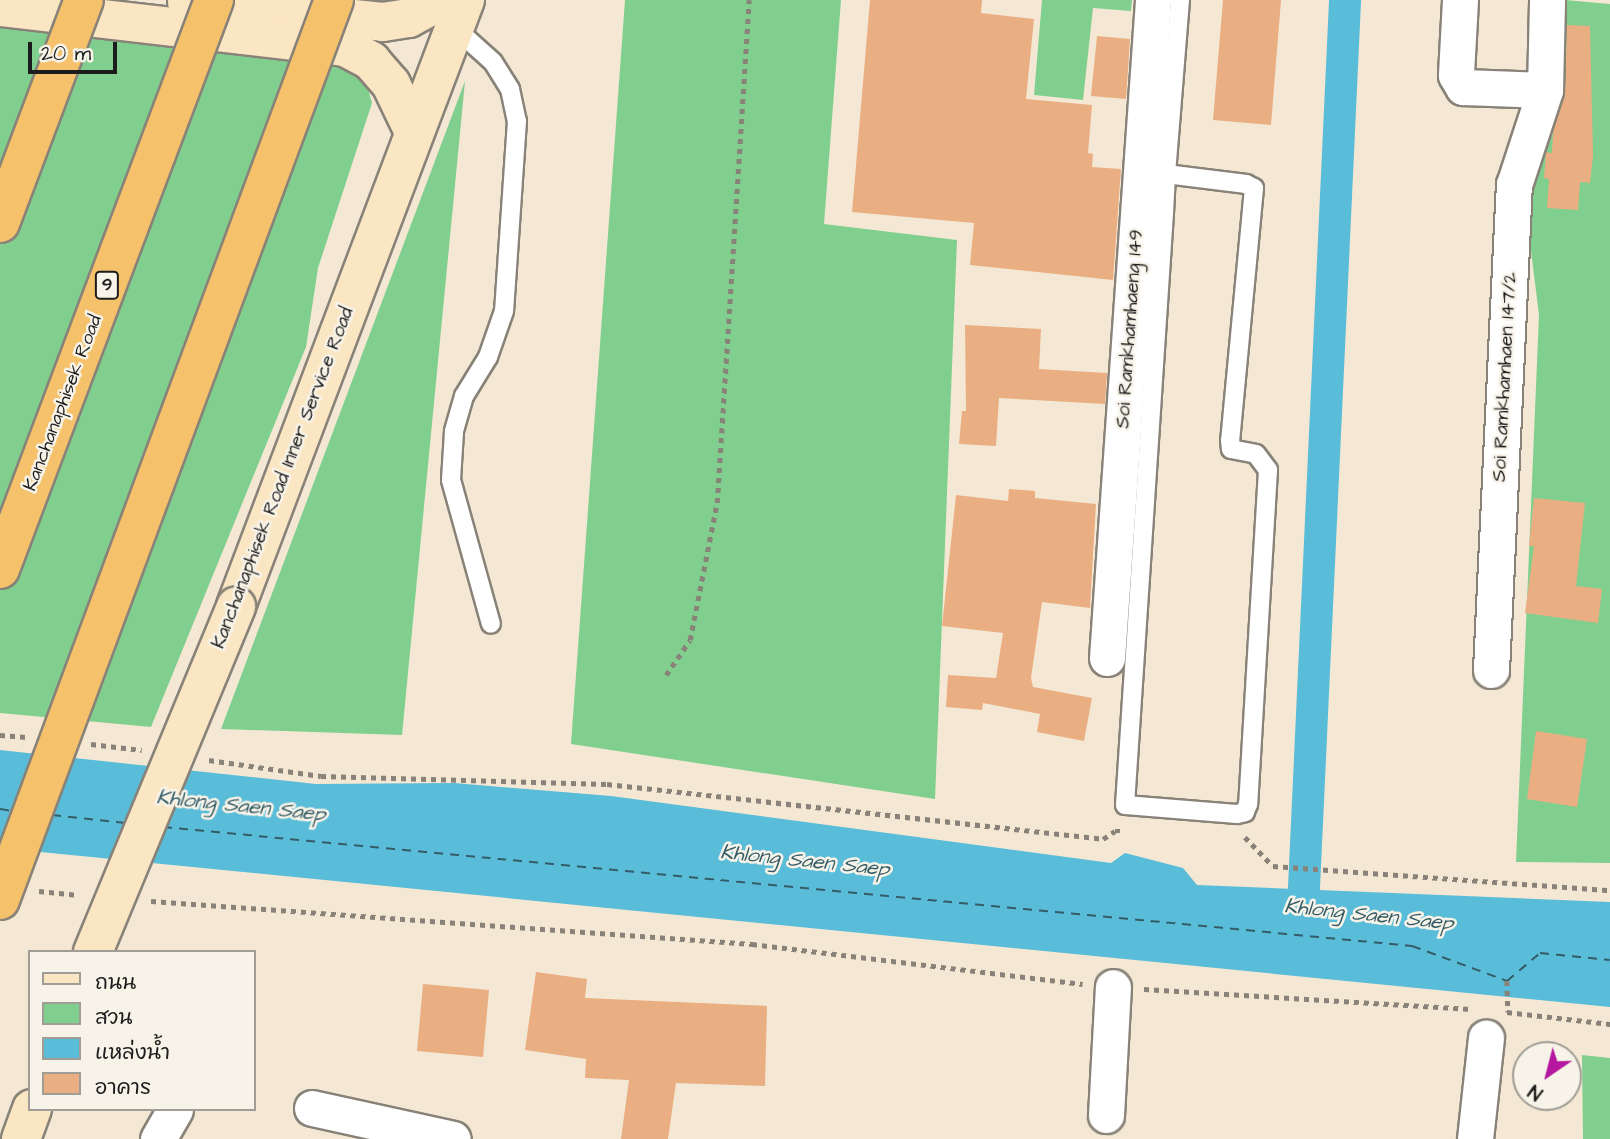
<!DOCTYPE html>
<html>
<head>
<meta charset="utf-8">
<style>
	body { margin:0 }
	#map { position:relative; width:1610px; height:1139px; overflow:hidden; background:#f4e8d4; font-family:"Architects Daughter","Playpen Sans Thai",sans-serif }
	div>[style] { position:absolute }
	.green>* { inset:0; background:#80cf8e }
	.water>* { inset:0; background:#59bcd8 }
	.canal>* { height:32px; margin:-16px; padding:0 16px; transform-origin:16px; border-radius:16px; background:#59bcd8 }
	.ferry>* { height:2px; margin-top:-1px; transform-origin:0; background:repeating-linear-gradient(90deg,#345c67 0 9px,transparent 0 16px) }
	.building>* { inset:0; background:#eaae83 }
	.path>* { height:4.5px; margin-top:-2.25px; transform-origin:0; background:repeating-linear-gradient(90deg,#888278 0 5px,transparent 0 10px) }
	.roads { filter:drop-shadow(2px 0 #888278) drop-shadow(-2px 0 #888278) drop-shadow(0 2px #888278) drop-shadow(0 -2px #888278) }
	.service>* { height:18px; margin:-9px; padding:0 9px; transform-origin:9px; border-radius:9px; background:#fff }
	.minor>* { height:35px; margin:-17.5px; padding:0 17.5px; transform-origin:17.5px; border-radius:17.5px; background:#fff }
	.secondary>* { height:38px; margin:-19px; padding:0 19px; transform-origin:19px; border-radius:19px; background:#fbe6c4 }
	.bridges { filter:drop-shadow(2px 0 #888278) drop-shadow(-2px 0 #888278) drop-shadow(0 2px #888278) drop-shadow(0 -2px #888278) }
	.secondary-bridge>* { height:38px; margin:-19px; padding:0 19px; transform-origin:19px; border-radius:19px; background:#fbe6c4 }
	.motorway-bridge>* { height:38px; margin:-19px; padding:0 19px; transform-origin:19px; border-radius:19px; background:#f5c16b }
	span { translate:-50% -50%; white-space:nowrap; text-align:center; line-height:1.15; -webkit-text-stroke:5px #f7f3e8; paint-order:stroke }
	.shield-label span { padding:2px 5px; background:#f7f3e8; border:2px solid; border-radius:5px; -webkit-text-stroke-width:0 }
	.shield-label { font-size:18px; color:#1c1c1c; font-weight:700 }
	.street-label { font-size:19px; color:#1c1c1c }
	.water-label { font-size:21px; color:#345c67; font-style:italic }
	.legend { position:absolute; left:28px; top:950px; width:228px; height:161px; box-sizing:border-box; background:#f7f3e8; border:2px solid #9f9d96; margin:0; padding:9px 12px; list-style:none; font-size:21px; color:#1c1c1c }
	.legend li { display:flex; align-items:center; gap:14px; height:35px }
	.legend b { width:35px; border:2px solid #9f9d96 }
	.north { position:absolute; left:1512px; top:1041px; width:70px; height:70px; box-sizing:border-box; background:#f7f3e8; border:2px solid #9f9d96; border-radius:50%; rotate:215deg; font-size:19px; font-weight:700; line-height:28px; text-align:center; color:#1c1c1c }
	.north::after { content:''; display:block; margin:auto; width:24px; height:32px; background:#b5179e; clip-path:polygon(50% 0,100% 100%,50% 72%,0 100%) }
	.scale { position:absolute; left:28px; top:42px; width:89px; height:32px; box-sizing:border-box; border:4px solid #1c1c1c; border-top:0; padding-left:9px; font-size:21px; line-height:24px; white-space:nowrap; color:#1c1c1c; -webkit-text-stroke:5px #f7f3e8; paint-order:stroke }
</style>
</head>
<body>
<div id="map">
	<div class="green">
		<i style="clip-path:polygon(625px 0,841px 0,824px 224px,957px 240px,935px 799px,571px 744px)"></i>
		<i style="clip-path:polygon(1042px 0,1132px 0,1131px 11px,1093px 8px,1083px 100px,1034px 95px)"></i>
		<i style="clip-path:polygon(1565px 0,1610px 4px,1610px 863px,1516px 862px,1539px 315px,1523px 187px)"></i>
		<i style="clip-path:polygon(0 25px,339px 55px,364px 74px,372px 103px,318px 268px,306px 347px,151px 727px,0 713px)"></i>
		<i style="clip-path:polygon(465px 81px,402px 735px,221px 729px)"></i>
		<i style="clip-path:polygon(1582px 1055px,1610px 1058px,1610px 1139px,1583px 1139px)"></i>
	</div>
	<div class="water">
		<i style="clip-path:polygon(0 750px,316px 784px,454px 783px,611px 796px,1111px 863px,1125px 853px,1183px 868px,1197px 885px,1610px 902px,1610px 1007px,0 848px)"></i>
	</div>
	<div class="canal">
		<i style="left:1303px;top:909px;width:910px;rotate:-87.35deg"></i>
	</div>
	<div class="ferry">
		<i style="left:0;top:809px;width:12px;rotate:9deg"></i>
		<i style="left:52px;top:815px;width:74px;rotate:6.2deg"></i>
		<i style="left:163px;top:827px;width:1255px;rotate:5.44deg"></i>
		<i style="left:1412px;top:946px;width:101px;rotate:20.2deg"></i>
		<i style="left:1507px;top:981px;width:43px;rotate:-40.3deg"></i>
		<i style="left:1540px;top:953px;width:70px;rotate:5.7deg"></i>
	</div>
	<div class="building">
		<i style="clip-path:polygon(870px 0,982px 0,981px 13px,1034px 19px,1026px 99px,1092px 105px,1088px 153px,1093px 154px,1092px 167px,1121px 169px,1113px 280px,970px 265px,974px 223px,852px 212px)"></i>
		<i style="clip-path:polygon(1223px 0,1281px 0,1271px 125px,1213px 120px)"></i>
		<i style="clip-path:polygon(1567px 25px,1590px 26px,1593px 156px,1590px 183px,1580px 182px,1578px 210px,1547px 208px,1549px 179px,1544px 178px,1546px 152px,1552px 153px,1553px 132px,1565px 91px)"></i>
		<i style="clip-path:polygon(1097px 36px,1130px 39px,1126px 99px,1091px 96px)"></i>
		<i style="clip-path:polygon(965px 325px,1041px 329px,1039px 369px,1107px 373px,1105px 404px,999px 398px,996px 446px,959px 444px,962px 411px,966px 411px)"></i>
		<i style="clip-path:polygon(1009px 489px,1035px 491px,1035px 498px,1096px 504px,1090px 608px,1042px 602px,1031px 678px,1033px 687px,1092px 698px,1084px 741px,1037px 732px,1040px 714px,983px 703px,982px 710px,946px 707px,948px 675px,996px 678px,1003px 633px,942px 626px,956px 495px,1008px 501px)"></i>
		<i style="clip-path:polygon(1534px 498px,1585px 503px,1576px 586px,1602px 589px,1598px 623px,1525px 613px,1534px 546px,1529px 546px)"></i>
		<i style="clip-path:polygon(1536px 731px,1587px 739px,1577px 807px,1527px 799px)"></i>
		<i style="clip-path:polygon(536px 972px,587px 979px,585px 998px,767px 1006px,765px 1086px,676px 1083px,668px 1139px,621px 1139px,629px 1080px,585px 1078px,586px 1059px,525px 1050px)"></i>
		<i style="clip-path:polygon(423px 984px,489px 990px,483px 1057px,417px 1051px)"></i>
	</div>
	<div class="path">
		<i style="left:666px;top:675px;width:42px;rotate:-55.6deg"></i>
		<i style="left:690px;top:640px;width:140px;rotate:-78.9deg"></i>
		<i style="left:717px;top:503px;width:504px;rotate:-86.36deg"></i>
		<i style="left:0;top:735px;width:27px;rotate:4deg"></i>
		<i style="left:91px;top:744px;width:51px;rotate:6.7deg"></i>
		<i style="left:209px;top:760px;width:113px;rotate:8.1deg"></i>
		<i style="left:321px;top:776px;width:286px;rotate:1.6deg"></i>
		<i style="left:607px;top:784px;width:499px;rotate:6.3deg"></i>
		<i style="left:1103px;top:839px;width:14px;rotate:-34deg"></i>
		<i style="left:1115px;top:831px;width:10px"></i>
		<i style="left:1245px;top:837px;width:40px;rotate:46deg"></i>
		<i style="left:1273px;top:866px;width:338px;rotate:4.1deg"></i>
		<i style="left:39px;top:891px;width:40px;rotate:5.7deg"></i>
		<i style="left:151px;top:901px;width:603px;rotate:4.09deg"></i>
		<i style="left:752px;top:944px;width:333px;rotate:6.9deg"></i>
		<i style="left:1507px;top:981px;width:31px;rotate:88deg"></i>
		<i style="left:1144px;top:989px;width:328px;rotate:3.5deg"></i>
		<i style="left:1507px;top:1012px;width:104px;rotate:6.6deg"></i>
	</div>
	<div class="roads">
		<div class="service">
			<i style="left:454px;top:27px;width:52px;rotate:41.9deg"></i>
			<i style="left:493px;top:62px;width:32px;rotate:58deg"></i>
			<i style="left:510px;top:89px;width:33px;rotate:78deg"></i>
			<i style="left:517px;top:121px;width:190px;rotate:93.9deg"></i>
			<i style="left:504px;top:311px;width:49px;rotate:109.2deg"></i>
			<i style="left:488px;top:357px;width:46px;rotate:121.6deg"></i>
			<i style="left:464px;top:396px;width:37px;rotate:106deg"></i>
			<i style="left:454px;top:432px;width:48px;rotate:93.6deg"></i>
			<i style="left:451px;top:480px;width:149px;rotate:74.5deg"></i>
			<i style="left:1166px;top:174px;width:81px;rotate:7.1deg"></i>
			<i style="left:1246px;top:184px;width:9px;rotate:27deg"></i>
			<i style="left:1254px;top:188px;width:253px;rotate:95.4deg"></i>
			<i style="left:1230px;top:440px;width:9px;rotate:84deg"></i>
			<i style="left:1231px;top:449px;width:25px;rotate:11deg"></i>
			<i style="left:1256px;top:454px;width:20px;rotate:53deg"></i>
			<i style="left:1268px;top:470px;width:335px;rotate:93.4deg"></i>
			<i style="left:1248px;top:804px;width:9px;rotate:111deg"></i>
			<i style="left:1245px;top:812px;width:8px;rotate:166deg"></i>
			<i style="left:1237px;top:814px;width:112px;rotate:-175.4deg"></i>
			<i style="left:1125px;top:805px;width:593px;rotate:-86.23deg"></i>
			<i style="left:1164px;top:213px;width:39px;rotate:-87deg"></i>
			<i style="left:1166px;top:174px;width:175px;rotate:-85.4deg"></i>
		</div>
		<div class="minor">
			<i style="left:1460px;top:0;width:75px;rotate:93.1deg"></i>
			<i style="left:1456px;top:75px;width:14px;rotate:60deg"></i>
			<i style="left:1463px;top:87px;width:82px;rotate:2.1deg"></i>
			<i style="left:1107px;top:658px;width:660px;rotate:-86deg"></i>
			<i style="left:1491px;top:670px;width:486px;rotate:-87.3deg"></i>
			<i style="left:1514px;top:185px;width:100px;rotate:-71.9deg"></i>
			<i style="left:1545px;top:90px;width:90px;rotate:-88.7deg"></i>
			<i style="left:312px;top:1108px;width:144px;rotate:12.4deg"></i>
			<i style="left:1106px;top:1115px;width:128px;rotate:-86.9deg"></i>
			<i style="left:158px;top:1139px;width:34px;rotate:-60deg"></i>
			<i style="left:1475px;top:1139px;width:102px;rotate:-83.8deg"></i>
		</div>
		<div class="secondary">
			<i style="left:187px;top:2px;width:197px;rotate:5.8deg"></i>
			<i style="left:383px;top:22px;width:26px;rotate:-9deg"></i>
			<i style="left:409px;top:18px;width:37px;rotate:-29deg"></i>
			<i style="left:0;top:7px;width:347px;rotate:6.6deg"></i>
			<i style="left:345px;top:47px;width:30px;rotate:28deg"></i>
			<i style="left:371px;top:61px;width:30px;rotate:49deg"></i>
			<i style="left:391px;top:84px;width:53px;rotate:64.4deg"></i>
			<i style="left:236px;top:606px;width:648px;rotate:-69.3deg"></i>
			<i style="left:21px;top:1139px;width:32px;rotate:-70deg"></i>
		</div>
	</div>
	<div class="bridges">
		<div class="secondary-bridge">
			<i style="left:93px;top:952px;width:374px;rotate:-67.5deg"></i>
		</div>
		<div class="motorway-bridge">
			<i style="left:0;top:223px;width:238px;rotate:-69.4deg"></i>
			<i style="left:0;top:569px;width:608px;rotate:-69.39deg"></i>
			<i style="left:0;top:900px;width:960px;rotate:-69.64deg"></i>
		</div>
	</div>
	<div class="shield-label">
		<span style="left:107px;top:285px">9</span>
	</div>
	<div class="street-label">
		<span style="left:1130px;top:329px;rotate:-86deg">Soi Ramkhamhaeng 149</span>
		<span style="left:1505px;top:377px;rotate:-87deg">Soi Ramkhamhaen 147/2</span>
		<span style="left:63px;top:403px;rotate:-69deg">Kanchanaphisek Road</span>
		<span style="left:283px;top:478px;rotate:-69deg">Kanchanaphisek Road Inner Service Road</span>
	</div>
	<div class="water-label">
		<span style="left:241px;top:806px;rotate:6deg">Khlong Saen Saep</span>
		<span style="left:805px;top:861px;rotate:6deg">Khlong Saen Saep</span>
		<span style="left:1369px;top:915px;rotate:6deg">Khlong Saen Saep</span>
	</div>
	<ul class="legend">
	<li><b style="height:9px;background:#fbe6c4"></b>ถนน</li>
	<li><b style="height:19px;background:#80cf8e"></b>สวน</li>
	<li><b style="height:19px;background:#59bcd8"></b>แหล่งน้ำ</li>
	<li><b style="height:19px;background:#eaae83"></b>อาคาร</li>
	</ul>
	<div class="north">N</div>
	<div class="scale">20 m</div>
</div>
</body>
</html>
